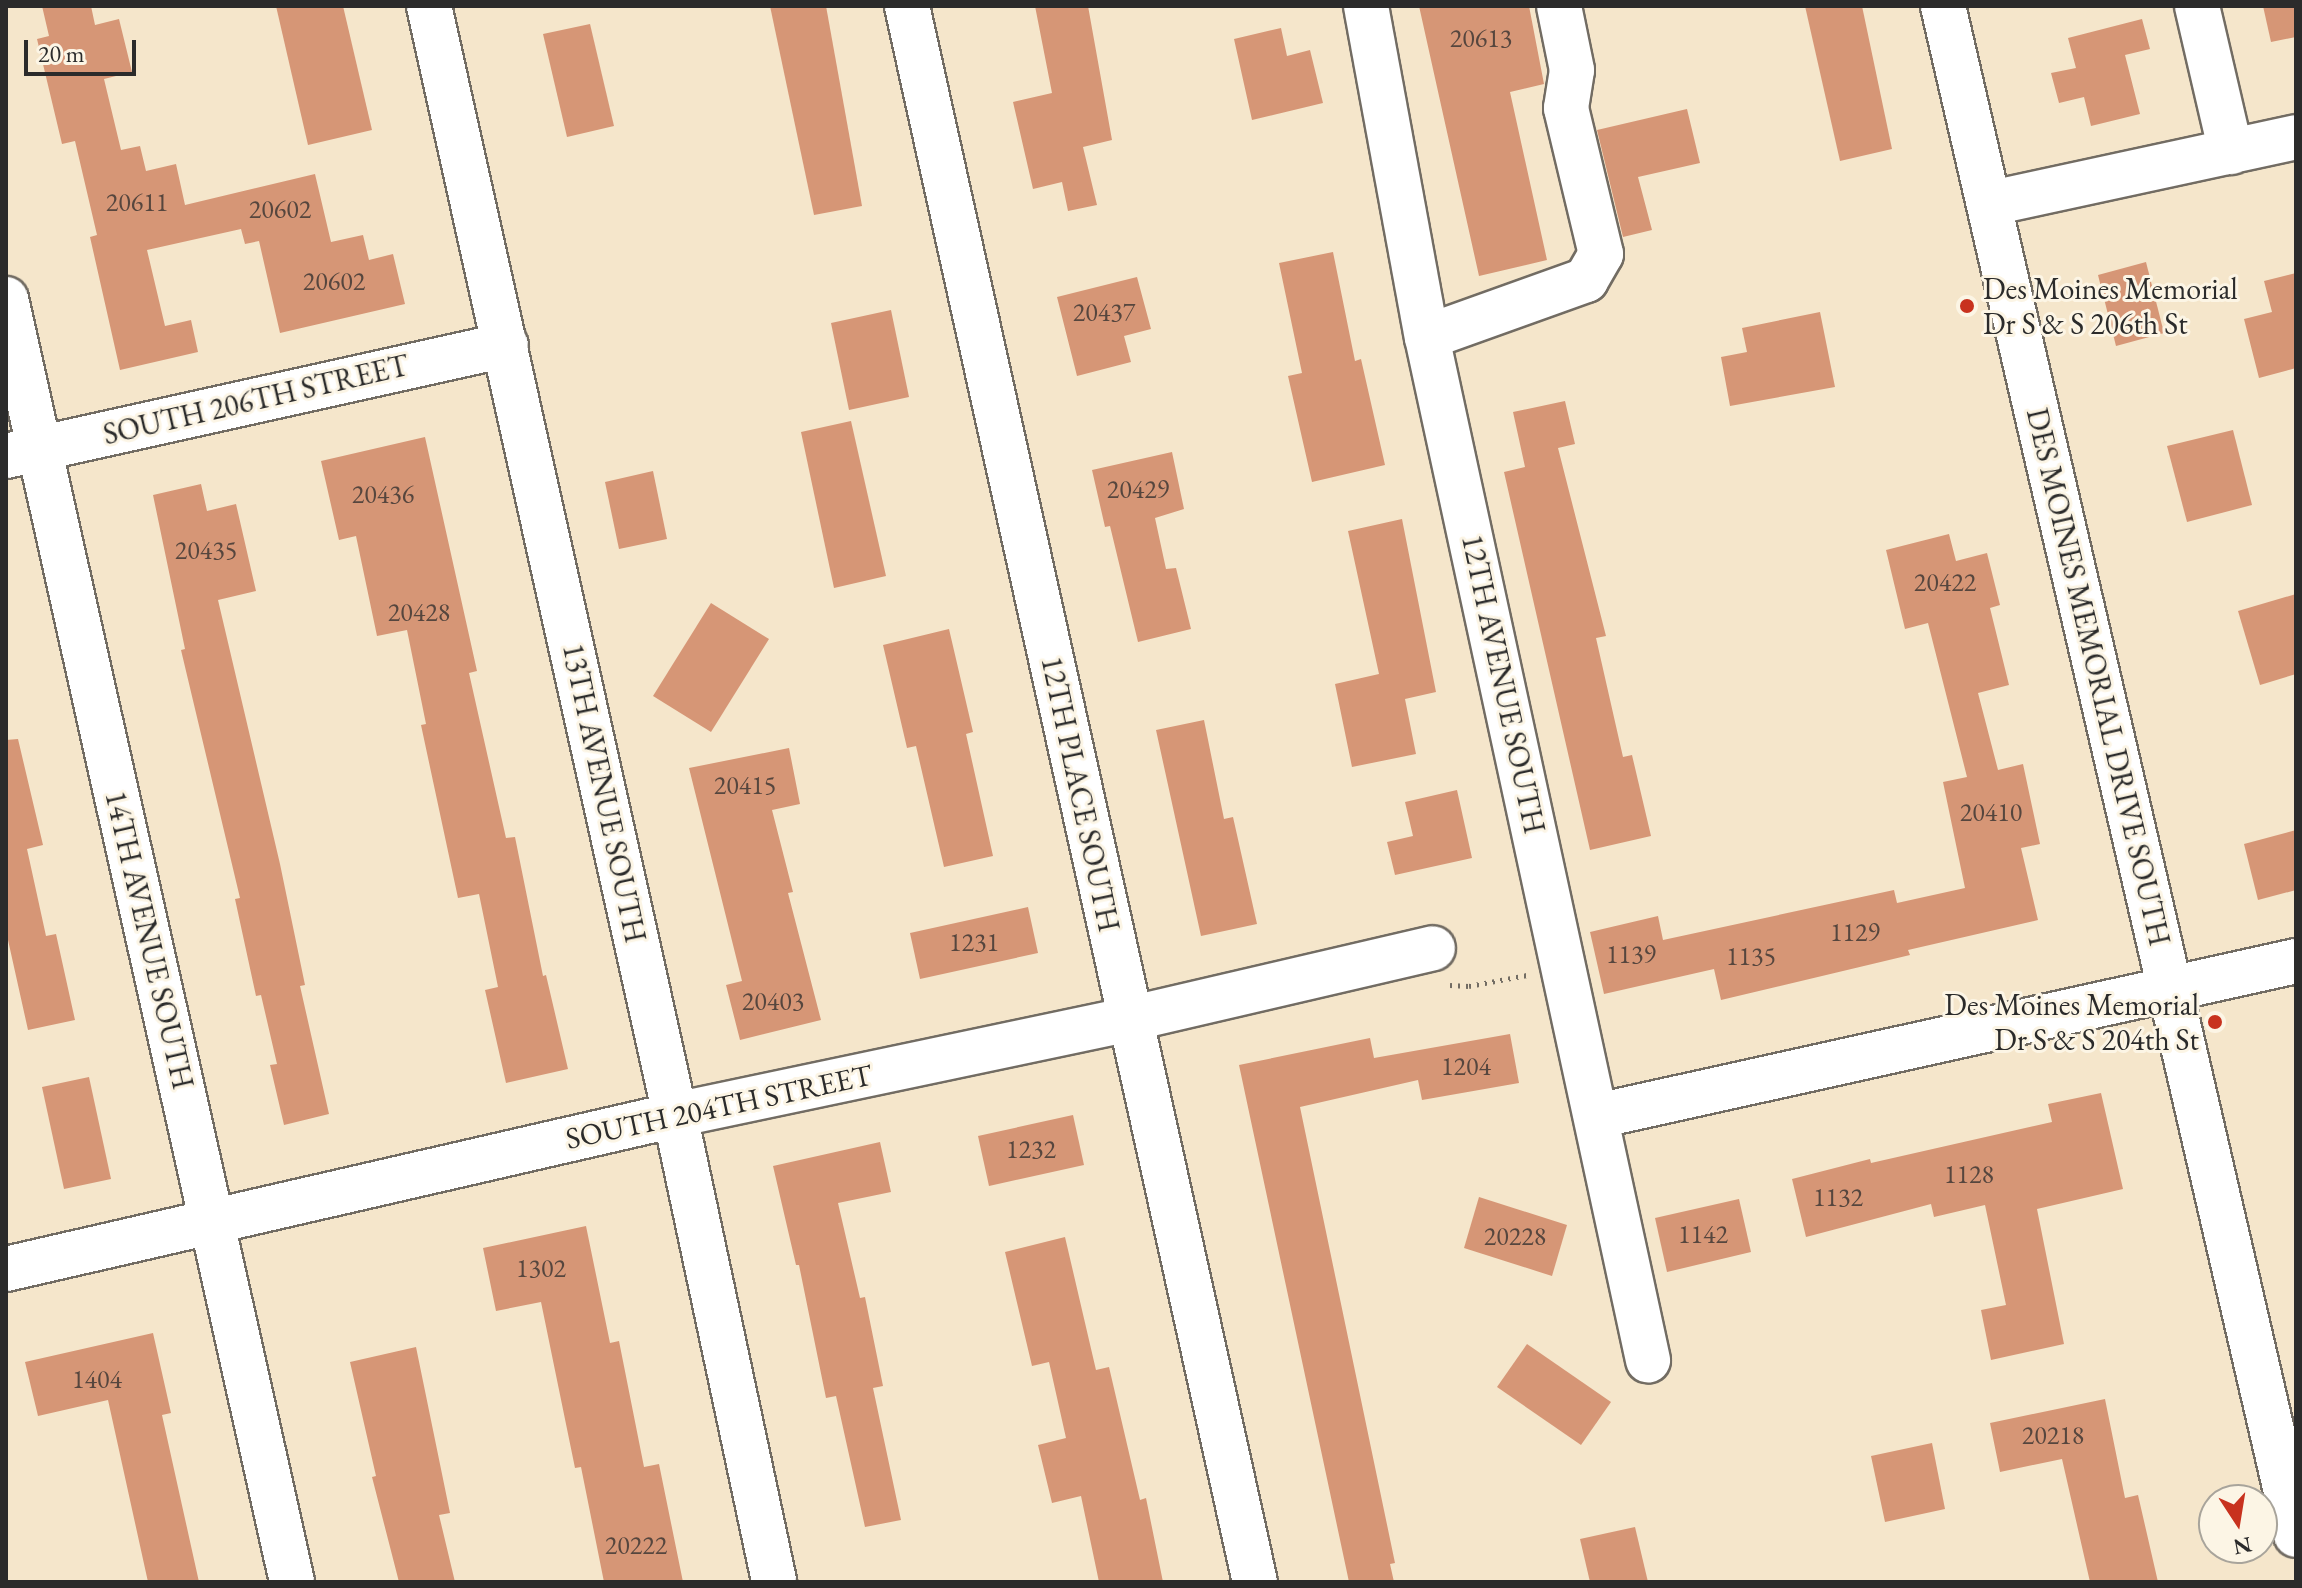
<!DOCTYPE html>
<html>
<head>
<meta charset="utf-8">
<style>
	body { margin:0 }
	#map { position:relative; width:2302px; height:1588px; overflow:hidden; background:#f5e6cb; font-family:"EB Garamond",serif }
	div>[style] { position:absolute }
	.building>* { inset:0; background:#d69676 }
	.path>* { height:5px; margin-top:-2.5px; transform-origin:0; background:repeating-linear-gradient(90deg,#726c63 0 2px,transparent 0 8px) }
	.roads { filter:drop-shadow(2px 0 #726c63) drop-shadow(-2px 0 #726c63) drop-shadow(0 2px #726c63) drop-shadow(0 -2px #726c63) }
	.minor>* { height:44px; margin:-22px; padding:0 22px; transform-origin:22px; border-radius:22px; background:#fff }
	.major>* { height:44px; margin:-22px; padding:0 22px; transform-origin:22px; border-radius:22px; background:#fff }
	.dots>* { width:22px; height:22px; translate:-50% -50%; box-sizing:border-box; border:4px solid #fcf5e5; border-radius:50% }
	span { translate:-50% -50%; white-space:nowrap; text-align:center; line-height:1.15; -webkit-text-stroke:6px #fcf5e5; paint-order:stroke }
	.number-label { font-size:26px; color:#56463e }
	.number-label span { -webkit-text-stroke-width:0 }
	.poi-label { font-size:30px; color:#2b2b2b }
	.left { translate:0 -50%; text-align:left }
	.right { translate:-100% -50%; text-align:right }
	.street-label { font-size:30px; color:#2b2b2b }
	.frame { position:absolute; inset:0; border:8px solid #2b2b2b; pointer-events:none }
	.north { position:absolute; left:2198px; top:1484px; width:80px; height:80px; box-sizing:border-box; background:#fcf5e5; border:2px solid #a8a49b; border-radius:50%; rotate:168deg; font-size:22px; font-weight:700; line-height:32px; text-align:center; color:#2b2b2b }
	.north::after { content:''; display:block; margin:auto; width:28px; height:36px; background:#c8321e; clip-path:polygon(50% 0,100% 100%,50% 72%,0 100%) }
	.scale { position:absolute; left:24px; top:40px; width:112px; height:36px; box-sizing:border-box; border:4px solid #2b2b2b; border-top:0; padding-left:10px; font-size:24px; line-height:28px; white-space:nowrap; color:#2b2b2b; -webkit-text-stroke:6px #fcf5e5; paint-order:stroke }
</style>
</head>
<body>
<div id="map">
	<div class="building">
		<i style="clip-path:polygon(42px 6px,91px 6px,95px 25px,119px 19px,132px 72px,104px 79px,121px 150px,140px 146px,146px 171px,176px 164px,185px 205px,315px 174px,331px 242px,363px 235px,369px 260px,393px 254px,405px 304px,280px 333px,259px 241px,245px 244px,241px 229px,147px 250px,165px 326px,191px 320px,198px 352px,120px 370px,90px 237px,97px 235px,75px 141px,62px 144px,37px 39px,49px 36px)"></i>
		<i style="clip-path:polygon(276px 6px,343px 6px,372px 130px,308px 145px)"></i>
		<i style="clip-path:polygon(770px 6px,826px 6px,862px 206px,814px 215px)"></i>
		<i style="clip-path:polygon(1035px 6px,1088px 6px,1112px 140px,1083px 147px,1097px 205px,1068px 211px,1062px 182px,1033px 189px,1013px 102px,1052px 93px)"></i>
		<i style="clip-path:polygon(1419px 6px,1529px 6px,1544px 84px,1510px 92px,1547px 260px,1479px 276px)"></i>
		<i style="clip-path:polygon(1805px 6px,1862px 6px,1892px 149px,1840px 161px)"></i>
		<i style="clip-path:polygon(2263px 6px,2296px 6px,2296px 37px,2271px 42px)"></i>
		<i style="clip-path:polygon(2142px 19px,2150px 49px,2125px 55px,2140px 114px,2091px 126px,2084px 97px,2059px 103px,2051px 73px,2076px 68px,2068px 38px)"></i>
		<i style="clip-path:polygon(590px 24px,614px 126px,567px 137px,543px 34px)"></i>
		<i style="clip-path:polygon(1281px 28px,1287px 56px,1310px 50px,1323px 103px,1252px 120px,1234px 39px)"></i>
		<i style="clip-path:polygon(1687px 109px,1700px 163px,1638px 177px,1652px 230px,1623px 237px,1597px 130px)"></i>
		<i style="clip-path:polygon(1333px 252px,1355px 361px,1361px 359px,1385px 465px,1312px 482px,1288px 376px,1302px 373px,1279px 263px)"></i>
		<i style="clip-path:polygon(2146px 262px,2164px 333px,2116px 346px,2098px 275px)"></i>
		<i style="clip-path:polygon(2296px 273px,2296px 368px,2259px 378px,2244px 319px,2272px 312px,2264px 281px)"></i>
		<i style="clip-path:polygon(1137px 277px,1151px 329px,1124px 336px,1131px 362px,1077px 376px,1057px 297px)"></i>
		<i style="clip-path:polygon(891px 310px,909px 397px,849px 410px,831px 323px)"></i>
		<i style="clip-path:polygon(1820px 312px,1835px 387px,1730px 406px,1721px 357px,1747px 352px,1742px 328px)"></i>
		<i style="clip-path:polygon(1565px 401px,1575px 444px,1558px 448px,1606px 636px,1596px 638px,1623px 757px,1632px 755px,1651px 836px,1590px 850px,1504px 472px,1525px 467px,1513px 412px)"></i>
		<i style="clip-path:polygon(851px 421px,886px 576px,834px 588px,801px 432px)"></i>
		<i style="clip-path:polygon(2233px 430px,2252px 505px,2187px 522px,2167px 446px)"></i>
		<i style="clip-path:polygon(425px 437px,477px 671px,469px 673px,506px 838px,515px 837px,543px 976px,546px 975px,568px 1069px,506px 1083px,485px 990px,498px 987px,479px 894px,458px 898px,421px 725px,426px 724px,407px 630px,377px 636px,356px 536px,339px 540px,321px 461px)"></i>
		<i style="clip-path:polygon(1172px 452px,1184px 509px,1155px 518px,1166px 569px,1176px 568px,1191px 629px,1138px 642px,1110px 526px,1105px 527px,1092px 470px)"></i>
		<i style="clip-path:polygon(653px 471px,667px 539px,619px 549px,605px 482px)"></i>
		<i style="clip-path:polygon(201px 484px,207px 511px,236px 504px,256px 591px,218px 600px,280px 864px,305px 985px,300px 986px,329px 1114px,284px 1125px,270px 1065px,277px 1064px,261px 995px,256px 996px,235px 899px,240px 898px,181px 650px,185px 649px,153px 495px)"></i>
		<i style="clip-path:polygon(1402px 519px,1436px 692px,1405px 699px,1416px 754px,1352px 767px,1335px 684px,1379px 674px,1348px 531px)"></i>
		<i style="clip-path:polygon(1949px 534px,1956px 561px,1987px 553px,2000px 605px,1990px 608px,2009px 685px,1978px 693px,1998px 770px,2023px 764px,2040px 844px,2021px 848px,2038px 920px,1908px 950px,1910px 955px,1721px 1000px,1714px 969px,1604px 994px,1590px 932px,1658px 916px,1663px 940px,1894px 890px,1897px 903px,1965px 888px,1943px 782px,1967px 777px,1928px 623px,1905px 629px,1886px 550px)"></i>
		<i style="clip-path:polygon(2296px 594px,2296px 674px,2260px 685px,2238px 611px)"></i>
		<i style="clip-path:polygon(711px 603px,769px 639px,711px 732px,653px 696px)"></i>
		<i style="clip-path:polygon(949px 629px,973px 732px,966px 734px,993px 856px,944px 867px,916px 746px,907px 748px,883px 645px)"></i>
		<i style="clip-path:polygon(1204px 720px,1224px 819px,1233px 817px,1257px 924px,1201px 936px,1156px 730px)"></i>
		<i style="clip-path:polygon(18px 739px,43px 845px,27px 849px,46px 936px,56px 934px,75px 1020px,28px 1030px,6px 931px,6px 740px)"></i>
		<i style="clip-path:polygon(789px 748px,800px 804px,772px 810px,793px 892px,788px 893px,821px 1020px,740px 1040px,726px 985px,742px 981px,689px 768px)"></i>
		<i style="clip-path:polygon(1457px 790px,1472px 858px,1395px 875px,1387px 842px,1413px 836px,1405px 802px)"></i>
		<i style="clip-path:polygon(2296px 830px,2296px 890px,2258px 900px,2244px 844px)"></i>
		<i style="clip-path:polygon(1028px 907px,1038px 953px,920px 979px,910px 933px)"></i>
		<i style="clip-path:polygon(1510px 1034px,1519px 1083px,1422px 1100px,1418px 1080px,1300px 1107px,1395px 1563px,1390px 1564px,1394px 1582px,1349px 1582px,1239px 1065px,1370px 1038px,1374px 1058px)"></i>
		<i style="clip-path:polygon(89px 1077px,111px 1179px,64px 1189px,42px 1087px)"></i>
		<i style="clip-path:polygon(2101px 1093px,2123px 1189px,2037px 1209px,2064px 1344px,1991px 1360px,1981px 1310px,2006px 1305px,1985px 1205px,1934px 1217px,1931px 1204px,1806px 1237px,1792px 1179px,1870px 1159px,1871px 1163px,2052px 1122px,2048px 1104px)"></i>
		<i style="clip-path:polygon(1073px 1115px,1084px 1165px,989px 1186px,978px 1136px)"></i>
		<i style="clip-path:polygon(880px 1142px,891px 1192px,838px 1203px,860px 1298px,865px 1297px,883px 1386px,873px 1388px,901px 1520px,865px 1527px,836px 1396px,826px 1398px,799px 1265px,796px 1265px,773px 1166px)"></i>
		<i style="clip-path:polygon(1479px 1197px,1567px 1225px,1552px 1276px,1464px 1248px)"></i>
		<i style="clip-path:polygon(1739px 1199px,1751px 1252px,1667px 1272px,1655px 1218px)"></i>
		<i style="clip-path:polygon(586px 1226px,610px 1343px,619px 1341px,644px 1467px,659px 1464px,683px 1582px,604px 1582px,581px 1467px,575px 1468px,541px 1302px,496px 1311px,483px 1248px)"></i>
		<i style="clip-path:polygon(1065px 1237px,1096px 1370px,1109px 1367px,1140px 1500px,1146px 1498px,1163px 1582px,1099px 1582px,1081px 1496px,1052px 1503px,1038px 1445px,1066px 1438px,1049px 1362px,1032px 1366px,1005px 1252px)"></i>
		<i style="clip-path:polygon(153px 1333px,171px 1413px,162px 1415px,199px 1582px,148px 1582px,108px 1400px,38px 1416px,25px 1362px)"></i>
		<i style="clip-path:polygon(1527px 1344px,1611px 1402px,1581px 1445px,1497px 1387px)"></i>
		<i style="clip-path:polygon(416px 1347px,450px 1513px,439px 1515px,455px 1582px,399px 1582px,372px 1477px,376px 1476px,350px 1362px)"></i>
		<i style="clip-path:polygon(2105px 1399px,2125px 1498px,2138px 1495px,2158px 1582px,2090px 1582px,2062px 1459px,2000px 1472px,1990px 1423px)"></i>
		<i style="clip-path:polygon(1932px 1443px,1945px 1509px,1885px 1522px,1871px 1456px)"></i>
		<i style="clip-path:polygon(1635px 1527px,1648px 1582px,1590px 1582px,1580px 1539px)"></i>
	</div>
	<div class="path">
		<i style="left:1450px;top:985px;width:19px;rotate:3deg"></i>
		<i style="left:1469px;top:986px;width:59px;rotate:-10.7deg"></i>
	</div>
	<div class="roads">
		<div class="minor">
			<i style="left:429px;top:6px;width:1136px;rotate:77.49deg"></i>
			<i style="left:675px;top:1115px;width:477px;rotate:78deg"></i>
			<i style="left:907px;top:6px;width:1614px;rotate:77.55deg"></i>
			<i style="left:1366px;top:6px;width:337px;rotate:79.6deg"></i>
			<i style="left:1427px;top:337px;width:1047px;rotate:77.81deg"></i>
			<i style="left:2197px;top:6px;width:150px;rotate:76.9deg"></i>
			<i style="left:1991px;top:203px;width:312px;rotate:-12.2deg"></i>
			<i style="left:6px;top:299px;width:1314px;rotate:77.43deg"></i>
			<i style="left:1427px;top:337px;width:169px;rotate:-19.7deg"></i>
			<i style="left:1586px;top:280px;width:30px;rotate:-60deg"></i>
			<i style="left:1601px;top:254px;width:150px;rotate:-103.5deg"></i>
			<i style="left:1566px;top:108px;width:38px;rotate:-81deg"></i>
			<i style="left:1572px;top:70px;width:65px;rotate:-101.5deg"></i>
			<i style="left:6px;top:456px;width:512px;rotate:-12.52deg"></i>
			<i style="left:1597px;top:1116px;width:716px;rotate:-12.5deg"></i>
			<i style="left:6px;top:1269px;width:686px;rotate:-12.96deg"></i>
			<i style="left:675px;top:1115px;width:464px;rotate:-11.9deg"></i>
			<i style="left:1129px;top:1019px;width:312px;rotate:-13.1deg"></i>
		</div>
		<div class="major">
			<i style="left:1943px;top:6px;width:1569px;rotate:77deg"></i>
		</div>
	</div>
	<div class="dots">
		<i style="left:1967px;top:306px;background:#c8321e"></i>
		<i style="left:2215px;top:1022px;background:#c8321e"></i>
	</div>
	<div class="number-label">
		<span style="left:1481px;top:39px">20613</span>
		<span style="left:137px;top:203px">20611</span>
		<span style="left:280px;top:210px">20602</span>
		<span style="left:334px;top:282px">20602</span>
		<span style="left:1104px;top:313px">20437</span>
		<span style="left:1138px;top:490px">20429</span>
		<span style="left:383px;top:495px">20436</span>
		<span style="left:206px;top:551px">20435</span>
		<span style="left:1945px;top:583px">20422</span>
		<span style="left:419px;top:613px">20428</span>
		<span style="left:745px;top:786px">20415</span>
		<span style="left:1991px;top:813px">20410</span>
		<span style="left:1855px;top:933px">1129</span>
		<span style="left:974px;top:943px">1231</span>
		<span style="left:1631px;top:955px">1139</span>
		<span style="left:1751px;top:957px">1135</span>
		<span style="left:773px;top:1002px">20403</span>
		<span style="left:1466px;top:1067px">1204</span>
		<span style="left:1031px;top:1150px">1232</span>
		<span style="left:1969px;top:1175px">1128</span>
		<span style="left:1838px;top:1198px">1132</span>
		<span style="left:1703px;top:1235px">1142</span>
		<span style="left:1515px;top:1237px">20228</span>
		<span style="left:541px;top:1269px">1302</span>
		<span style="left:97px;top:1380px">1404</span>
		<span style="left:2053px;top:1436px">20218</span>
		<span style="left:636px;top:1546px">20222</span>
	</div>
	<div class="poi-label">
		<span class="left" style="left:1983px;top:306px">Des Moines Memorial<br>Dr S &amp; S 206th St</span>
		<span class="right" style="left:2199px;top:1022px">Des Moines Memorial<br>Dr S &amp; S 204th St</span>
	</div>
	<div class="street-label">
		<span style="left:256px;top:400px;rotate:-13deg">SOUTH 206TH STREET</span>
		<span style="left:2098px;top:677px;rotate:77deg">DES MOINES MEMORIAL DRIVE SOUTH</span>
		<span style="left:1503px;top:684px;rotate:78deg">12TH AVENUE SOUTH</span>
		<span style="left:604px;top:793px;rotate:78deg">13TH AVENUE SOUTH</span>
		<span style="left:1080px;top:794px;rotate:78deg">12TH PLACE SOUTH</span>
		<span style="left:149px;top:940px;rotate:77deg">14TH AVENUE SOUTH</span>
		<span style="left:719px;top:1107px;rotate:-12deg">SOUTH 204TH STREET</span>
	</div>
	<div class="frame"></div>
	<div class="north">N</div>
	<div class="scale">20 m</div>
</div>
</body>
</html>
